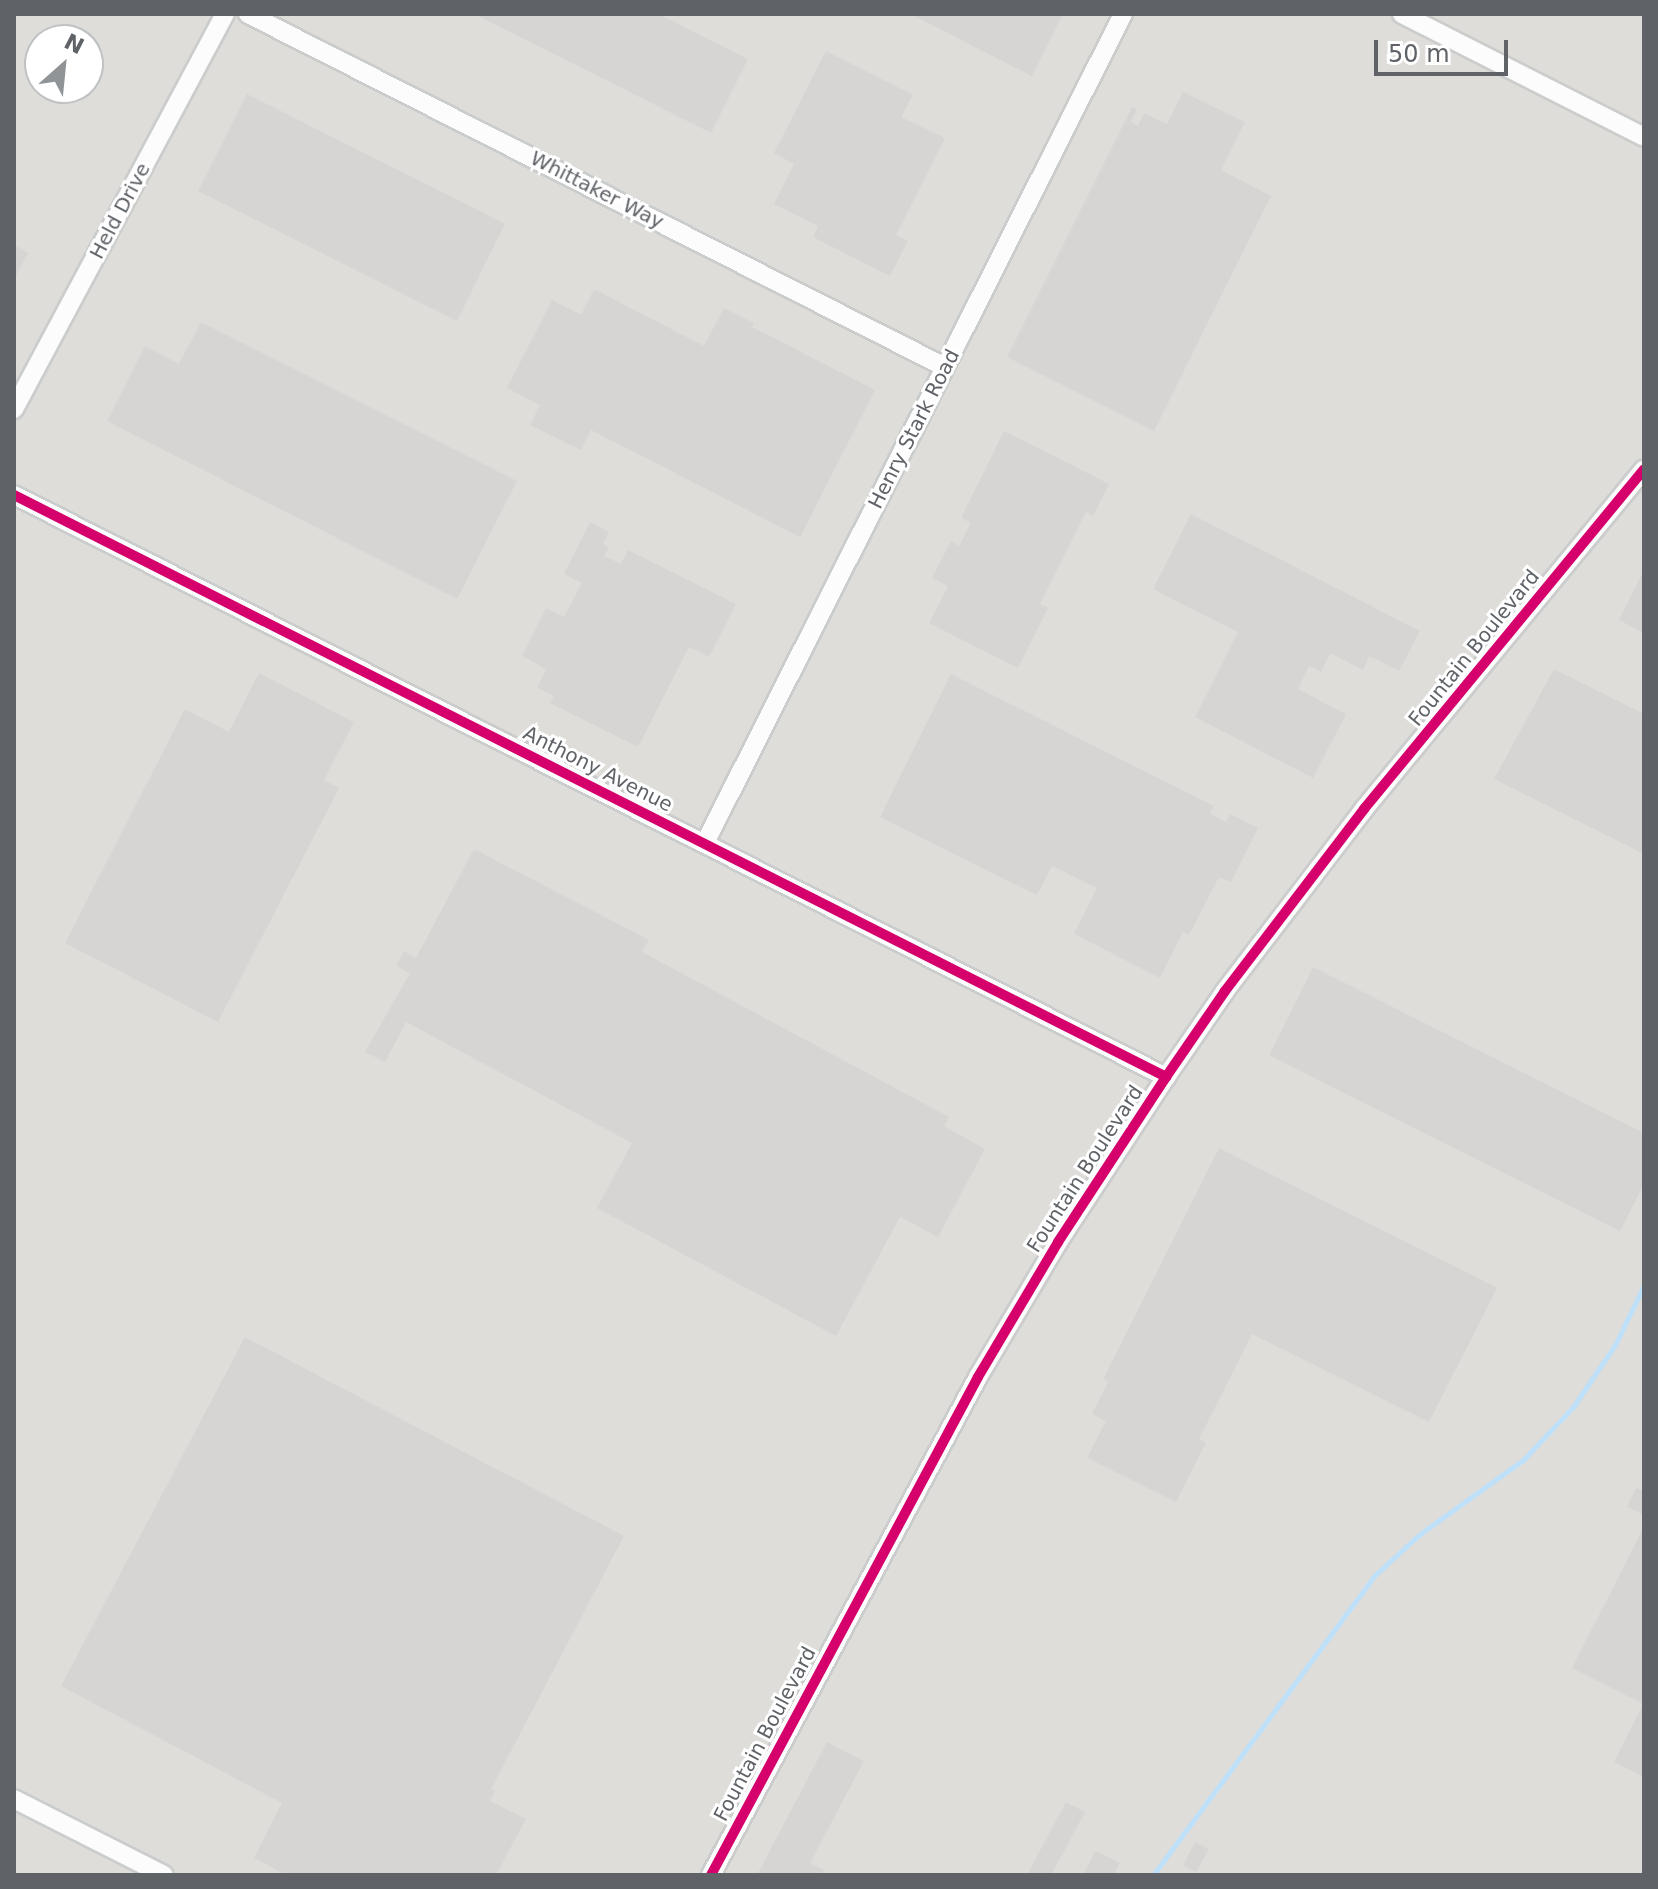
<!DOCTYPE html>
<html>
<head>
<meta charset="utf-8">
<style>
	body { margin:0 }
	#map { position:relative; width:1658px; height:1889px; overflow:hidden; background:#efeeea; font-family:"DejaVu Sans",sans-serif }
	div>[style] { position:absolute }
	.industrial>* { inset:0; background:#dfddda }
	.stream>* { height:5px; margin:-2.5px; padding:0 2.5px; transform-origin:2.5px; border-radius:2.5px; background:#bfe0f9 }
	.building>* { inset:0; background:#d6d5d3 }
	.roads { filter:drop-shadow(2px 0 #cbcccc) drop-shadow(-2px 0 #cbcccc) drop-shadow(0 2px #cbcccc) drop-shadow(0 -2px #cbcccc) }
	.street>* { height:18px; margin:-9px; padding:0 9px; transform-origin:9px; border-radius:9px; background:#fdfcfc }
	.cycleway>* { height:10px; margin:-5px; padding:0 5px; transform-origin:5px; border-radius:5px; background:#d6006c }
	span { translate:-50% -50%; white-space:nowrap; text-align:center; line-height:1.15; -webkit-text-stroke:6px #fff; paint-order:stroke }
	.street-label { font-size:20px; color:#5f6368 }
	.frame { position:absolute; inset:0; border:16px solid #5f6368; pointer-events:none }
	.north { position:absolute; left:24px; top:24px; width:80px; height:80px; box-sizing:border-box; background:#fff; border:2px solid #bfc1c3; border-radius:50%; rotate:27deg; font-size:22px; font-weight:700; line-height:32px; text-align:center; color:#5f6368 }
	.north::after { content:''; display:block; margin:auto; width:28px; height:36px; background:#919496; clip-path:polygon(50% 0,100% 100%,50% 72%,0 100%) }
	.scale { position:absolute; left:1374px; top:40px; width:134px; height:36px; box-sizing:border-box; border:4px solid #5f6368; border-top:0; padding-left:10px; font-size:24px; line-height:28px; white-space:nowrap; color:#5f6368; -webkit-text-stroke:6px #fff; paint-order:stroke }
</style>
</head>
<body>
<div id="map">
	<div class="industrial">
		<i style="clip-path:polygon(evenodd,14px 14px,1644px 14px,1644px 1875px,14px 1875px,14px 14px,40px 40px,88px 40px,88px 88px,40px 88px,40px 40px)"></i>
	</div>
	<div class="stream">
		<i style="left:1153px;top:1875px;width:372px;rotate:-53.5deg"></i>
		<i style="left:1374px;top:1576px;width:62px;rotate:-42.4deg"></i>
		<i style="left:1420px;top:1534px;width:127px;rotate:-35.7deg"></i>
		<i style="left:1523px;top:1460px;width:73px;rotate:-46.7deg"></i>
		<i style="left:1573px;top:1407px;width:75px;rotate:-55.9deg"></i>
		<i style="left:1615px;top:1345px;width:67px;rotate:-64.2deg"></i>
	</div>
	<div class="building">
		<i style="clip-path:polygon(474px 14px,659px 14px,748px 59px,711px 133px)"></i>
		<i style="clip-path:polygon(910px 14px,1063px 14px,1032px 76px)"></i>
		<i style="clip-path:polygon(826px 51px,913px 95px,901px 117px,945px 138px,896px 235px,908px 241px,890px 276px,813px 237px,818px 226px,774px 204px,794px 164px,774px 153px)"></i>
		<i style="clip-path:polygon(1183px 92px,1245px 122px,1221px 170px,1271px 196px,1154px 431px,1007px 357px,1132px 107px,1137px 109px,1131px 122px,1138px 126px,1144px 113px,1167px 124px)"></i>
		<i style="clip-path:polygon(247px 94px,505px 224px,457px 321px,198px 191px)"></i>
		<i style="clip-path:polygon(14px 245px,28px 253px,14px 279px)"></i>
		<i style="clip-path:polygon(594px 289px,704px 346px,724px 308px,754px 323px,752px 327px,875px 390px,800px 537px,591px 430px,581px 450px,530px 425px,540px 405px,507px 388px,552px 300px,581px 315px)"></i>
		<i style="clip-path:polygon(201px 322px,517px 481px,457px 599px,107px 421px,145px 346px,179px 364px)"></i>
		<i style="clip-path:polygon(1004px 431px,1109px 484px,1093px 516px,1086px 512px,1040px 604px,1048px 608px,1018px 668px,929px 623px,948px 586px,932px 578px,951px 541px,959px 546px,971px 523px,961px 518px)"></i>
		<i style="clip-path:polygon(1191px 514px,1420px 631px,1399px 671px,1369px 656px,1363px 670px,1330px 653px,1321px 672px,1309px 666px,1298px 689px,1346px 714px,1313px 778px,1195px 717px,1238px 632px,1153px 589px)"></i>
		<i style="clip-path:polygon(590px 522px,609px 532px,603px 544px,609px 547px,604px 556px,621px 564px,628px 550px,736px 604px,709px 657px,689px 647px,638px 747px,550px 703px,554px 696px,537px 688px,546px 669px,522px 656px,546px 608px,564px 617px,582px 583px,564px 574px)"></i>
		<i style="clip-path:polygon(1644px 570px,1644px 633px,1619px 620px)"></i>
		<i style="clip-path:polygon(1554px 669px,1644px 714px,1644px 854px,1494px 779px)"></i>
		<i style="clip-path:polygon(259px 673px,354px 722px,324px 780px,339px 788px,218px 1022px,65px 943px,185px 709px,229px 732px)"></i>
		<i style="clip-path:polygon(951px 674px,1214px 806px,1210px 814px,1226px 822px,1230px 814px,1258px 828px,1231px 882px,1219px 877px,1189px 935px,1183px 932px,1160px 978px,1074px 934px,1097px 888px,1052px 866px,1037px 895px,880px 817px)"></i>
		<i style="clip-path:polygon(474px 849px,649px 940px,642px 952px,949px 1117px,944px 1126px,985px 1149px,938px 1237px,900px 1217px,836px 1336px,597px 1208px,632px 1143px,406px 1022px,385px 1062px,365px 1052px,410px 973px,396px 966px,404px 951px,416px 958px)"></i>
		<i style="clip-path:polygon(1313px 967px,1644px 1133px,1644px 1184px,1620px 1231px,1269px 1055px)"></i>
		<i style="clip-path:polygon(1219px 1148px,1497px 1288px,1429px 1422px,1252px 1334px,1199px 1439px,1206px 1443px,1176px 1502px,1087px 1458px,1106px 1421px,1092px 1414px,1108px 1382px,1103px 1379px)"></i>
		<i style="clip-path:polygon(245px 1337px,624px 1536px,491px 1789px,495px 1791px,490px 1801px,526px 1819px,496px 1875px,286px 1875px,254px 1858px,282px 1803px,61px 1686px)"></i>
		<i style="clip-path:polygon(1636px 1488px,1644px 1491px,1644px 1515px,1627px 1507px)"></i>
		<i style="clip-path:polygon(1644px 1527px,1644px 1777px,1614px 1762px,1643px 1704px,1572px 1668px)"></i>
		<i style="clip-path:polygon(827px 1742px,864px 1761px,810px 1863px,824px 1870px,821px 1875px,757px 1875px)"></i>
		<i style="clip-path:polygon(1066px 1802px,1085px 1812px,1051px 1875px,1032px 1875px,1028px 1873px)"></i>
		<i style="clip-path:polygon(1195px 1842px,1209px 1849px,1196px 1872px,1183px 1865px)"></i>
		<i style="clip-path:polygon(1095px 1851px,1120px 1863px,1114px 1875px,1083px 1875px)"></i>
	</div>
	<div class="roads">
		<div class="street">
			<i style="left:248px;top:14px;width:781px;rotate:26.86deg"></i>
			<i style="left:1402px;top:14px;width:271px;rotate:26.9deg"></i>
			<i style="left:14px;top:409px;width:448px;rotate:-61.9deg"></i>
			<i style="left:14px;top:495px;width:1291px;rotate:26.8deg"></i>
			<i style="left:705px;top:843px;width:928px;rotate:-63.24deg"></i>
			<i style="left:14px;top:1799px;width:168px;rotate:26.9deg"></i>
			<i style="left:711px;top:1875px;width:565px;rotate:-61.8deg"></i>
			<i style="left:978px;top:1377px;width:157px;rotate:-59.3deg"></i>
			<i style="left:1058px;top:1242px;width:197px;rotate:-56.8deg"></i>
			<i style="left:1166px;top:1077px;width:104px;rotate:-55.5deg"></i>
			<i style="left:1225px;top:991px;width:229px;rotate:-52.6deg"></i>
			<i style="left:1364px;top:809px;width:440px;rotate:-50.5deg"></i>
		</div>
	</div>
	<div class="cycleway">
		<i style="left:14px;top:495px;width:1291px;rotate:26.8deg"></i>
		<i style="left:711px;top:1875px;width:565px;rotate:-61.8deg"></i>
		<i style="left:978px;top:1377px;width:157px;rotate:-59.3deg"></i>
		<i style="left:1058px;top:1242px;width:197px;rotate:-56.8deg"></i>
		<i style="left:1166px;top:1077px;width:104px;rotate:-55.5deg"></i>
		<i style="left:1225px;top:991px;width:229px;rotate:-52.6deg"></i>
		<i style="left:1364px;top:809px;width:440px;rotate:-50.5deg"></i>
	</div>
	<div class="street-label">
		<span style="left:597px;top:190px;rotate:27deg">Whittaker Way</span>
		<span style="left:120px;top:211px;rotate:-62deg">Held Drive</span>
		<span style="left:914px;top:429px;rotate:-63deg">Henry Stark Road</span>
		<span style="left:1474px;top:648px;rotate:-51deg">Fountain Boulevard</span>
		<span style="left:598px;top:769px;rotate:27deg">Anthony Avenue</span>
		<span style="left:1085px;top:1169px;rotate:-57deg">Fountain Boulevard</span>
		<span style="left:765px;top:1734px;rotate:-62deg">Fountain Boulevard</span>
	</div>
	<div class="frame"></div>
	<div class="north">N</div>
	<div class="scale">50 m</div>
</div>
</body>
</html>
